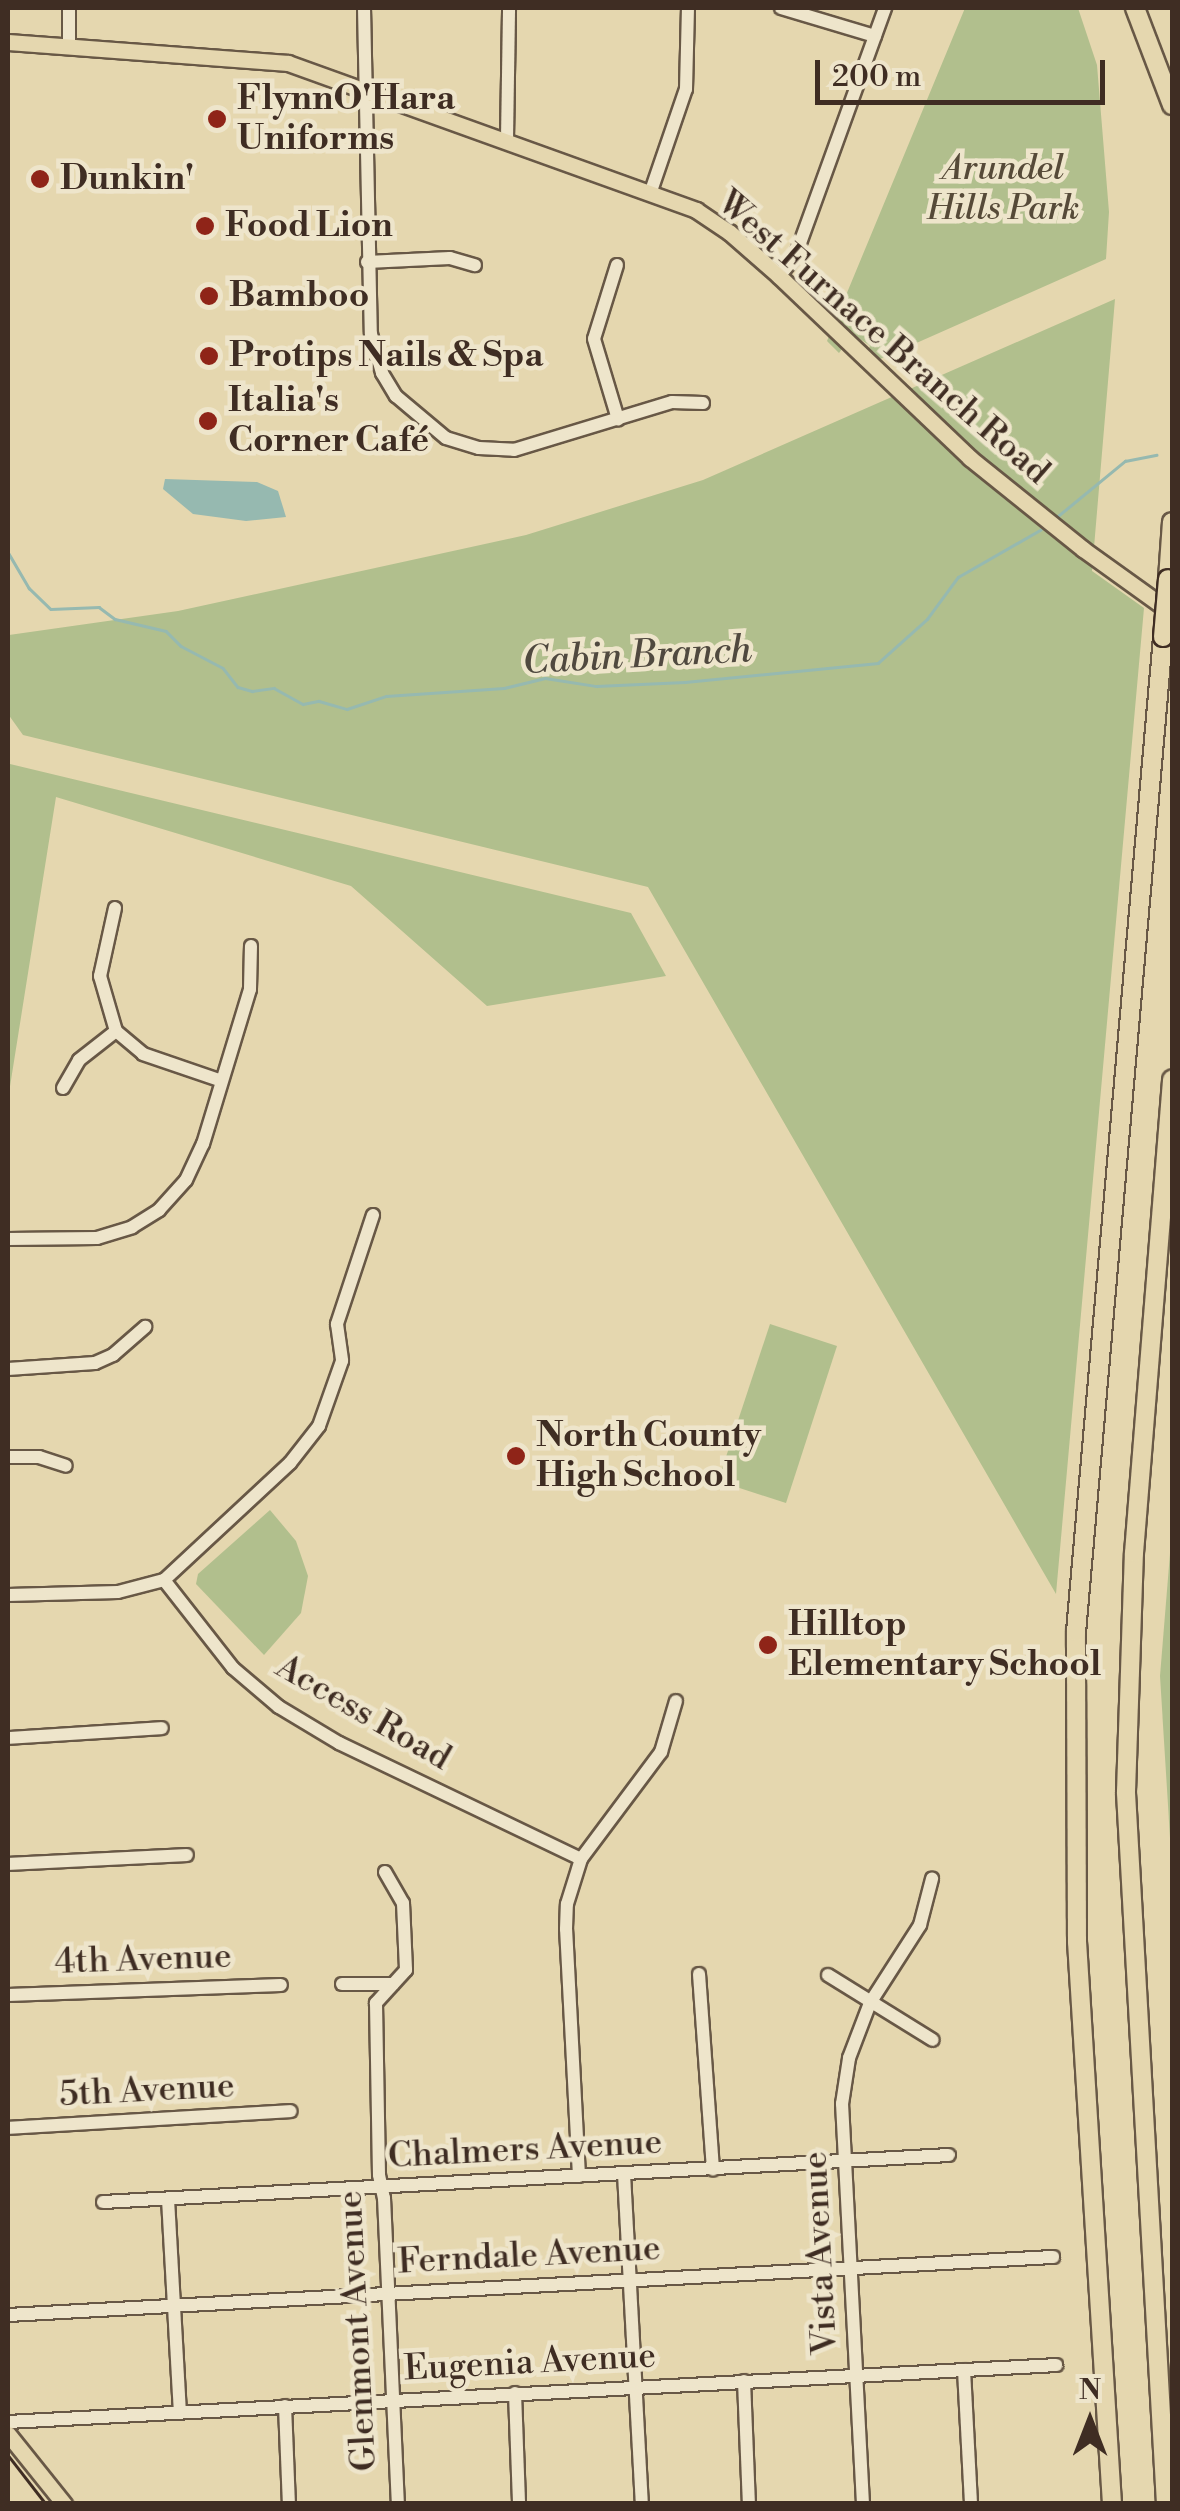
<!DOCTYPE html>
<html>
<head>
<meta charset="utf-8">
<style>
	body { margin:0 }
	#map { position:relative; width:1180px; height:2511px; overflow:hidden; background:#e5d7af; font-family:"Libre Bodoni",serif }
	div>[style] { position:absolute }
	.green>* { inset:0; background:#b1bf8d }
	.water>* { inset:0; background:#96b9b0 }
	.stream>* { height:2.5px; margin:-1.25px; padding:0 1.25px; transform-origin:1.25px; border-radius:1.25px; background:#96b9b0 }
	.roads { filter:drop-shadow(2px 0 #685846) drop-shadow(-2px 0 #685846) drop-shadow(0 2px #685846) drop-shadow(0 -2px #685846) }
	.minor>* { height:12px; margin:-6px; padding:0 6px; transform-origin:6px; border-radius:6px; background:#eee5cb }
	.major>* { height:15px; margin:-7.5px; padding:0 7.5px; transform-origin:7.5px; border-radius:7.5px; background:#e5d7af }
	.highway>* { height:18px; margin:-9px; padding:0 9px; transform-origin:9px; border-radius:9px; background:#e5d7af }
	.tram>* { height:2.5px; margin:-1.25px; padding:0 1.25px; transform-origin:1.25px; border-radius:1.25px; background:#3f2d23 }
	.bridges { filter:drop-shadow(2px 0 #3f2d23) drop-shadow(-2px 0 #3f2d23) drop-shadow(0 2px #3f2d23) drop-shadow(0 -2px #3f2d23) }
	.highway-bridge>* { height:18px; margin:-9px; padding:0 9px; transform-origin:9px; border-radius:9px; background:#e5d7af }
	.dots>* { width:28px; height:28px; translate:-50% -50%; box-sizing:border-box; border:5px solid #eee5cb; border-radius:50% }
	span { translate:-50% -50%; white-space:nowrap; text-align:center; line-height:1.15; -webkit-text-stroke:9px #eee5cb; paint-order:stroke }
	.poi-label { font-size:35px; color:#3f2d23; font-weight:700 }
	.left { translate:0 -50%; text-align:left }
	.park-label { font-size:35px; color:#564a38; font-style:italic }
	.street-label { font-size:35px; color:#3f2d23 }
	.water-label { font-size:38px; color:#50493f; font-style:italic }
	.frame { position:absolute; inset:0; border:10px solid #3f2d23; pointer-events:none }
	.north { position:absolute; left:1040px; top:2371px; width:100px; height:100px; -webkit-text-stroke:8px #eee5cb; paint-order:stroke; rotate:0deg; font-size:28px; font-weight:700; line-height:40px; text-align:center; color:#3f2d23 }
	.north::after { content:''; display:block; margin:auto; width:35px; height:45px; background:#3f2d23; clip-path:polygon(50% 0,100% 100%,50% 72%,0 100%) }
	.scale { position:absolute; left:815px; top:60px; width:290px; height:45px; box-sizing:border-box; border:5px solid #3f2d23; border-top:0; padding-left:12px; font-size:30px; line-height:35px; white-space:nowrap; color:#3f2d23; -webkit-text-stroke:8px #eee5cb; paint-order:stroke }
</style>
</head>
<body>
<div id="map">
	<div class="green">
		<i style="clip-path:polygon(965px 8px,1078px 8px,1097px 65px,1109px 212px,1106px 259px,860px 368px,870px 346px,853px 334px,839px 353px,827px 341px)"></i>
		<i style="clip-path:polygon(1115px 299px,1092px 571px,1144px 608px,1056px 1594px,648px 887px,23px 735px,8px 714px,8px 644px,9px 635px,178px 611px,526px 535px,703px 480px)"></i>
		<i style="clip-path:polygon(10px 764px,631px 913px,666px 976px,487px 1006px,351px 886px,56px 797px,8px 1099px)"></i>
		<i style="clip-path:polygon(770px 1324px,837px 1346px,786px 1503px,718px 1481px)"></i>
		<i style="clip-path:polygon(270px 1510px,296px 1541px,308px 1576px,301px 1613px,264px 1655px,196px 1584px,198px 1574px)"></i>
		<i style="clip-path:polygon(1172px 1529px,1172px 1870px,1160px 1676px)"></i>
	</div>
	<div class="water">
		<i style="clip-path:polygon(165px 479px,257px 482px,278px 491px,286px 517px,246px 521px,193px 514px,163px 489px)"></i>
	</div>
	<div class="stream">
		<i style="left:1058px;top:516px;width:87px;rotate:-39.4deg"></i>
		<i style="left:1125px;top:461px;width:32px;rotate:-11deg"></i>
		<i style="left:8px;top:552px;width:42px;rotate:59.7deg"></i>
		<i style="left:29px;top:588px;width:30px;rotate:44deg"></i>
		<i style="left:51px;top:609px;width:48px;rotate:-2.4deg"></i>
		<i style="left:99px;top:607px;width:20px;rotate:37deg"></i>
		<i style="left:115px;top:619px;width:52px;rotate:13.2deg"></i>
		<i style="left:166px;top:631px;width:21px;rotate:45deg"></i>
		<i style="left:181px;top:646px;width:47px;rotate:27.6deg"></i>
		<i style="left:223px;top:668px;width:24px;rotate:52deg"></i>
		<i style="left:238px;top:687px;width:15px;rotate:16deg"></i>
		<i style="left:252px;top:691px;width:22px;rotate:-8deg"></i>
		<i style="left:274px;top:688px;width:33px;rotate:29deg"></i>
		<i style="left:303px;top:704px;width:16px;rotate:-11deg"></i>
		<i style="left:319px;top:701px;width:29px;rotate:16deg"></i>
		<i style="left:347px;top:709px;width:41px;rotate:-18.4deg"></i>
		<i style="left:386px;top:696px;width:118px;rotate:-3.9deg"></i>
		<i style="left:504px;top:688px;width:42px;rotate:-13.7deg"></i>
		<i style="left:545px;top:678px;width:52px;rotate:8.9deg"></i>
		<i style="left:596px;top:686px;width:89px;rotate:-2.6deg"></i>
		<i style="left:685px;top:682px;width:194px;rotate:-5.6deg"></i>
		<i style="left:878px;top:663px;width:66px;rotate:-41.9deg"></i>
		<i style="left:927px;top:619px;width:52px;rotate:-53.6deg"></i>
		<i style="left:958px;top:577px;width:95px;rotate:-29.8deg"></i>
	</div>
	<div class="roads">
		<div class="minor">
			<i style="left:364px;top:8px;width:326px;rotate:88.8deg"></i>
			<i style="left:371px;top:334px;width:41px;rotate:74.2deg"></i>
			<i style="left:382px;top:373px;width:27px;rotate:59deg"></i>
			<i style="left:396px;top:396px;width:65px;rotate:40deg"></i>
			<i style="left:446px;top:438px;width:34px;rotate:17deg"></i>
			<i style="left:479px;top:448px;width:35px;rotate:3deg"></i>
			<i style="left:514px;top:450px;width:165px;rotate:-16.9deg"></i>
			<i style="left:672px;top:402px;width:31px;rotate:2deg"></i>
			<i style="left:781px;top:8px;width:98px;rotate:16.6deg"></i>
			<i style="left:69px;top:46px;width:38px;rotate:-90deg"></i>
			<i style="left:507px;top:139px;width:131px;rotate:-89.1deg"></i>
			<i style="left:651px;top:191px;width:108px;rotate:-71.1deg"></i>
			<i style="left:686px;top:89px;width:81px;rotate:-88.6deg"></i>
			<i style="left:367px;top:262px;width:83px;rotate:-2.8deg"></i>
			<i style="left:450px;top:258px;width:26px;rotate:16deg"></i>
			<i style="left:617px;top:265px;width:77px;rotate:107.3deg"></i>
			<i style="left:594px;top:339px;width:84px;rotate:73.3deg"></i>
			<i style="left:779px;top:276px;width:25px;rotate:-50deg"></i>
			<i style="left:795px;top:257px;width:265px;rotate:-70.1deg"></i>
			<i style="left:115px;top:908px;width:70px;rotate:102.4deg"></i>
			<i style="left:100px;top:976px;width:57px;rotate:73.8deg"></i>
			<i style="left:116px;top:1031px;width:35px;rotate:40deg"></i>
			<i style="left:143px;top:1054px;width:80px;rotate:18.9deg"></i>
			<i style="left:63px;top:1088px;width:32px;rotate:-60deg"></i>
			<i style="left:79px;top:1060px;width:47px;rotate:-38.1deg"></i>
			<i style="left:373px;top:1215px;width:115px;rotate:108.3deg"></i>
			<i style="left:337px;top:1324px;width:37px;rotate:82deg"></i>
			<i style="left:342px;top:1361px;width:69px;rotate:109.5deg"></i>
			<i style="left:319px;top:1426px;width:47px;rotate:128.1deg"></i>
			<i style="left:290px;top:1463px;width:172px;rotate:137.1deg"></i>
			<i style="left:164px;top:1580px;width:112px;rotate:51.9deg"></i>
			<i style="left:233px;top:1668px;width:60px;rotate:40.3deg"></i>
			<i style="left:279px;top:1707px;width:70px;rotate:31deg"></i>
			<i style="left:339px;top:1743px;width:268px;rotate:25.6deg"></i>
			<i style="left:581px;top:1859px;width:134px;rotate:-53.2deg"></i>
			<i style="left:661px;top:1752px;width:53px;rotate:-73.6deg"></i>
			<i style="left:8px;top:1239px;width:89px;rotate:-0.6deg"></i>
			<i style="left:97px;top:1238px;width:37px;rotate:-17deg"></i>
			<i style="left:132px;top:1227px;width:32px;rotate:-32deg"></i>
			<i style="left:159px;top:1210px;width:40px;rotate:-48deg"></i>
			<i style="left:186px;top:1180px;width:40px;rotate:-65deg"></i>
			<i style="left:203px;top:1144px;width:162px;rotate:-73.1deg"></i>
			<i style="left:250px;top:989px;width:43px;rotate:-88.7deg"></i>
			<i style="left:8px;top:1369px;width:87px;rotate:-3.9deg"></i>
			<i style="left:95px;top:1363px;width:20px;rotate:-24deg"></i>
			<i style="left:113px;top:1355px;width:43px;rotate:-41.2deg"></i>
			<i style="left:8px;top:1457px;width:31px"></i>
			<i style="left:39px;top:1457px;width:28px;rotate:18deg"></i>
			<i style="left:8px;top:1595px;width:110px;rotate:-1.6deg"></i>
			<i style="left:118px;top:1592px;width:48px;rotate:-14.6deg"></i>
			<i style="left:8px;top:1738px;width:154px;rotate:-3.7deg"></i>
			<i style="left:8px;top:1864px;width:179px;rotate:-2.9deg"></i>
			<i style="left:385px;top:1872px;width:36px;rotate:60deg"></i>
			<i style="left:403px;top:1903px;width:67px;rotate:87.4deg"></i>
			<i style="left:406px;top:1970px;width:45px;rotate:132.3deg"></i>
			<i style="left:376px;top:2003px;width:172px;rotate:89deg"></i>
			<i style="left:379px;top:2175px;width:24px;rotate:78deg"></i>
			<i style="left:384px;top:2198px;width:306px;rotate:87.4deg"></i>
			<i style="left:699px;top:1974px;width:196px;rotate:85.9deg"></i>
			<i style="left:828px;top:1975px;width:123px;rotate:31.8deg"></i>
			<i style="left:342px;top:1984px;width:51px"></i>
			<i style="left:8px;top:1995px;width:273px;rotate:-2.1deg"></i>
			<i style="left:8px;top:2128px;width:283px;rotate:-3.4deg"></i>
			<i style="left:624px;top:2174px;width:330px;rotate:86.9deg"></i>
			<i style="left:579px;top:2176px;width:247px;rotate:-93deg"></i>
			<i style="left:566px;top:1929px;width:25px;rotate:-88deg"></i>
			<i style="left:567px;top:1904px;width:47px;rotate:-72.7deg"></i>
			<i style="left:168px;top:2199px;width:212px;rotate:86.8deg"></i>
			<i style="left:103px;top:2202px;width:847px;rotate:-3.18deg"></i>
			<i style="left:8px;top:2315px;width:1047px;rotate:-3.18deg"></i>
			<i style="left:964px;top:2370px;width:134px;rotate:87deg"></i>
			<i style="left:744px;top:2381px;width:123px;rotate:87.7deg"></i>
			<i style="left:515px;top:2393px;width:111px;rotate:87.9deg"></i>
			<i style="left:285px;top:2406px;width:98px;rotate:87.7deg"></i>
			<i style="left:8px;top:2422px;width:1050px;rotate:-3.11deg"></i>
			<i style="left:863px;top:2504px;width:401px;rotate:-93deg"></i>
			<i style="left:842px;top:2104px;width:47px;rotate:-81.3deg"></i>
			<i style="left:849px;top:2058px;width:59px;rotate:-69.1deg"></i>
			<i style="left:870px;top:2003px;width:93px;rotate:-57.3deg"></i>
			<i style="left:920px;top:1925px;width:48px;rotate:-75.4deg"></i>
		</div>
		<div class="major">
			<i style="left:8px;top:42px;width:281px;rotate:4.3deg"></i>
			<i style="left:288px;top:63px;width:434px;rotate:19.8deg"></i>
			<i style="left:696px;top:210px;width:40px;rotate:34deg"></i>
			<i style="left:729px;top:232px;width:67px;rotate:41.3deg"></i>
			<i style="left:779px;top:276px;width:264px;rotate:43.6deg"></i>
			<i style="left:970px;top:458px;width:145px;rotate:38.8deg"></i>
			<i style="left:1083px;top:549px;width:110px;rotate:35.7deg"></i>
			<i style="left:8px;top:2434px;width:90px;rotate:51.3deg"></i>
		</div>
		<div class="highway">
			<i style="left:1135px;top:8px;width:104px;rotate:69.1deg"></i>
			<i style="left:1168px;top:579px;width:57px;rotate:-86deg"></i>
			<i style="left:1112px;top:2504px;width:563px;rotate:-93.56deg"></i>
			<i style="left:1077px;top:1942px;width:310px;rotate:-90.2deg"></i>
			<i style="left:1076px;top:1632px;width:999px;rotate:-85deg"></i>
			<i style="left:1166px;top:2504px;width:713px;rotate:-93.22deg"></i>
			<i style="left:1126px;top:1792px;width:239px;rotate:-88.1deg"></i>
			<i style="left:1134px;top:1553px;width:475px;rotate:-85.4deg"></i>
		</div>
	</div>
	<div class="tram">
		<i style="left:8px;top:2455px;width:62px;rotate:52.2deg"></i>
	</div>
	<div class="bridges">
		<div class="highway-bridge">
			<i style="left:1163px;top:637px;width:58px;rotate:-85.1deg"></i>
		</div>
	</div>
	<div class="dots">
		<i style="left:217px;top:119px;background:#8f2418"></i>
		<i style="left:40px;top:179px;background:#8f2418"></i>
		<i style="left:205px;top:226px;background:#8f2418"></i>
		<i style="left:209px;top:296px;background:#8f2418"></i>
		<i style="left:209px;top:356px;background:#8f2418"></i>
		<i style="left:208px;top:421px;background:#8f2418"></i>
		<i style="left:516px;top:1456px;background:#8f2418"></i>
		<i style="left:768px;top:1645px;background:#8f2418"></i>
	</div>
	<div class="poi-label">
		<span class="left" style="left:237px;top:119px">FlynnO'Hara<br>Uniforms</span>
		<span class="left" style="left:60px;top:179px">Dunkin'</span>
		<span class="left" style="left:225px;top:226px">Food Lion</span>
		<span class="left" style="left:229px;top:296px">Bamboo</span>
		<span class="left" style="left:229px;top:356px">Protips Nails &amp; Spa</span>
		<span class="left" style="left:228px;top:421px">Italia's<br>Corner Café</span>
		<span class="left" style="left:536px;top:1456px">North County<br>High School</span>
		<span class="left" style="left:788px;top:1645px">Hilltop<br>Elementary School</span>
	</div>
	<div class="park-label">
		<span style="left:1003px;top:189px">Arundel<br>Hills Park</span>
	</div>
	<div class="street-label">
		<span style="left:883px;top:338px;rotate:41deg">West Furnace Branch Road</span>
		<span style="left:363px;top:1713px;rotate:30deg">Access Road</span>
		<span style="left:143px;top:1960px;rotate:-2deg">4th Avenue</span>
		<span style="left:147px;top:2091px;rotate:-3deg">5th Avenue</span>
		<span style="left:525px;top:2150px;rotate:-3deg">Chalmers Avenue</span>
		<span style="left:821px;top:2253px;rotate:-93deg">Vista Avenue</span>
		<span style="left:529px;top:2256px;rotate:-3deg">Ferndale Avenue</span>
		<span style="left:358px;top:2331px;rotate:-93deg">Glenmont Avenue</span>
		<span style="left:530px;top:2363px;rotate:-3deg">Eugenia Avenue</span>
	</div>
	<div class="water-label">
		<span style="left:637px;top:656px;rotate:-3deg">Cabin Branch</span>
	</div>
	<div class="frame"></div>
	<div class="north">N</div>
	<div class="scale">200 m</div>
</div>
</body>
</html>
